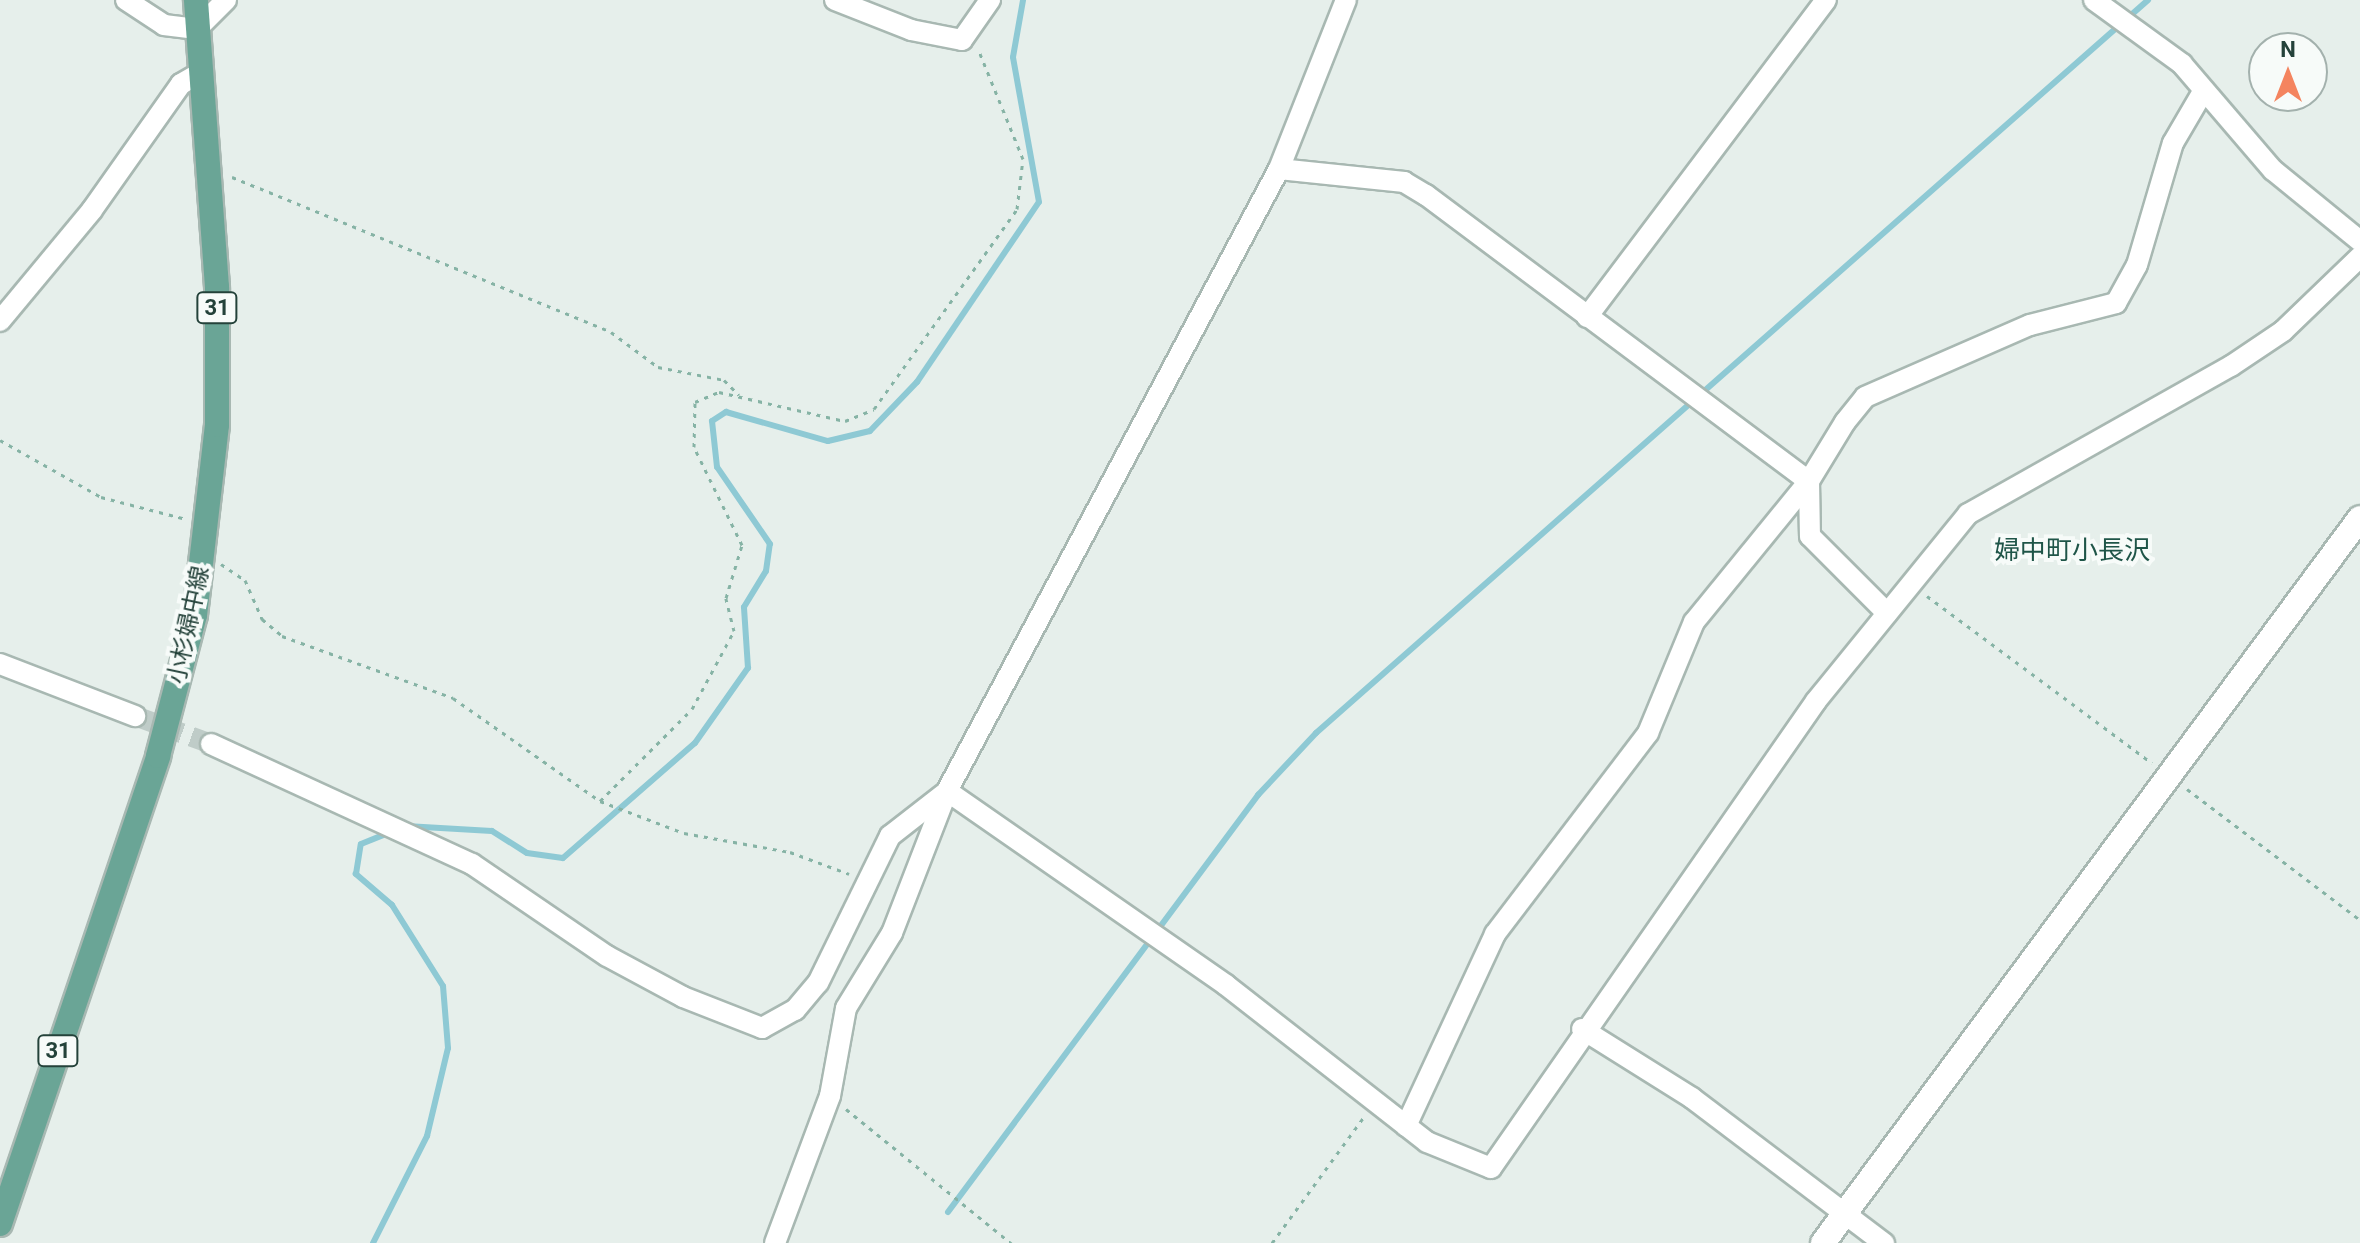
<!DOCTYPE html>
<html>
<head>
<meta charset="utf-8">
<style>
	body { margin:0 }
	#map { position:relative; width:2360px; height:1243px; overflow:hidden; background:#e6efeb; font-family:Roboto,"Noto Sans JP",sans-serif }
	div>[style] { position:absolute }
	.stream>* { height:6px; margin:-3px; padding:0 3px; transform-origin:3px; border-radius:3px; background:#8ec9d4 }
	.street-tunnel>* { height:20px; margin-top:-10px; transform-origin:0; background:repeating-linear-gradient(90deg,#bfccc8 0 20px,transparent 0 30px) }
	.path>* { height:3px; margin-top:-1.5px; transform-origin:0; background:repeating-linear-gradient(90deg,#86b3a5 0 4px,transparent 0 10px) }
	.roads { filter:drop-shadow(2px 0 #a8b8b2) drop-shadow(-2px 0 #a8b8b2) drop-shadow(0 2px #a8b8b2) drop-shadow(0 -2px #a8b8b2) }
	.street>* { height:20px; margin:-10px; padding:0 10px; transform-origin:10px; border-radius:10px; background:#fff }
	.secondary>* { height:24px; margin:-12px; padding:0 12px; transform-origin:12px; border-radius:12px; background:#fff }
	.primary>* { height:24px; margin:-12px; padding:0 12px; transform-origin:12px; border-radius:12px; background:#6aa596 }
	span { translate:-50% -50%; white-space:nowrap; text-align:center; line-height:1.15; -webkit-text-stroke:8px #f7fbf9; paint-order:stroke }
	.shield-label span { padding:2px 6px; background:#f7fbf9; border:2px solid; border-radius:6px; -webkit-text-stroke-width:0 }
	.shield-label { font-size:22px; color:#24423a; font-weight:700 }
	.street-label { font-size:24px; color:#24423a }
	.neighbourhood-label { font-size:26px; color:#1f5548 }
	.north { position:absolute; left:2248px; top:32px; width:80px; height:80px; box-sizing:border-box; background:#f7fbf9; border:2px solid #a3b1ad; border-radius:50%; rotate:0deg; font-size:22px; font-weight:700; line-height:32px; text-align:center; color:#24423a }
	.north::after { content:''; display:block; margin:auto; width:28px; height:36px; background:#f4845f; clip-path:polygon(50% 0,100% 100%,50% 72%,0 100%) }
</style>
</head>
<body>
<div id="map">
	<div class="stream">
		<i style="left:406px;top:826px;width:86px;rotate:3.3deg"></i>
		<i style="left:492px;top:831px;width:41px;rotate:32.2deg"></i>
		<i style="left:527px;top:853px;width:36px;rotate:8deg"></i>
		<i style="left:563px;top:858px;width:175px;rotate:-41.1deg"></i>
		<i style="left:695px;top:743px;width:92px;rotate:-54.8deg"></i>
		<i style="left:748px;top:668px;width:61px;rotate:-93.8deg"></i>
		<i style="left:744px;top:607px;width:42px;rotate:-58.6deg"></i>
		<i style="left:766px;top:571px;width:27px;rotate:-82deg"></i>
		<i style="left:770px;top:544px;width:93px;rotate:-124.5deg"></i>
		<i style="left:717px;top:467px;width:46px;rotate:-96.2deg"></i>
		<i style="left:712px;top:421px;width:17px;rotate:-33deg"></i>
		<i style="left:726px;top:412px;width:106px;rotate:15.9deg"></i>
		<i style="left:828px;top:441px;width:43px;rotate:-13.4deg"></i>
		<i style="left:870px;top:431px;width:68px;rotate:-46.2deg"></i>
		<i style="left:917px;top:382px;width:217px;rotate:-55.9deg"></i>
		<i style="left:1039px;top:202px;width:147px;rotate:-100.2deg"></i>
		<i style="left:1013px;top:57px;width:58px;rotate:-80deg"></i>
		<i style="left:948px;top:1212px;width:520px;rotate:-53.37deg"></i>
		<i style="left:1258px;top:795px;width:85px;rotate:-46.9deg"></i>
		<i style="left:1316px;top:733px;width:1109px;rotate:-41.38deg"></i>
		<i style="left:373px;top:1243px;width:120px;rotate:-63.2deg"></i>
		<i style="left:427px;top:1136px;width:90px;rotate:-76.6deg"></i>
		<i style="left:448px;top:1048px;width:62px;rotate:-94.6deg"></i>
		<i style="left:443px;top:986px;width:96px;rotate:-122.2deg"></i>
		<i style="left:392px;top:905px;width:48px;rotate:-139.3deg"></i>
		<i style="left:356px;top:874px;width:30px;rotate:-81deg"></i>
		<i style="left:361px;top:844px;width:29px;rotate:-22deg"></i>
	</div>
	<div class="street-tunnel">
		<i style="left:135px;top:716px;width:81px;rotate:20.2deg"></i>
	</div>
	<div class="path">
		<i style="left:232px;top:177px;width:409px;rotate:22.2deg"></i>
		<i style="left:611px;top:332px;width:59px;rotate:36.7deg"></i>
		<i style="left:658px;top:367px;width:67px;rotate:11.1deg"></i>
		<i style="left:724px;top:380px;width:21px;rotate:45deg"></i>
		<i style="left:0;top:440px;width:116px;rotate:29.4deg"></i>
		<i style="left:101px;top:497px;width:88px;rotate:14.5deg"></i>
		<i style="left:221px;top:564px;width:29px;rotate:34deg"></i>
		<i style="left:245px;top:580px;width:43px;rotate:66.4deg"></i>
		<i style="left:262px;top:619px;width:26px;rotate:40deg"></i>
		<i style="left:282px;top:636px;width:182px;rotate:19.9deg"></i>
		<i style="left:453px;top:698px;width:179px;rotate:35deg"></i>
		<i style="left:600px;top:801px;width:90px;rotate:20.9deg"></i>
		<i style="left:684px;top:833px;width:108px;rotate:10.2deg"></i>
		<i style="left:790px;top:852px;width:63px;rotate:20.4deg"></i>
		<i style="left:1927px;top:596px;width:280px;rotate:36.6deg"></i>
		<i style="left:2187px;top:789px;width:217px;rotate:37.1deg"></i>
		<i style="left:600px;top:801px;width:130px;rotate:-45deg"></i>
		<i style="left:692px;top:709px;width:89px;rotate:-61.7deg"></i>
		<i style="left:734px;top:631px;width:34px;rotate:-104deg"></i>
		<i style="left:726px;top:598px;width:55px;rotate:-73.2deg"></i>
		<i style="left:742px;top:545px;width:109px;rotate:-116.1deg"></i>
		<i style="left:694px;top:447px;width:45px;rotate:-88.7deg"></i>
		<i style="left:695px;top:402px;width:26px;rotate:-23deg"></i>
		<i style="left:719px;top:392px;width:129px;rotate:13deg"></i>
		<i style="left:845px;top:421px;width:31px;rotate:-22deg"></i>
		<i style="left:874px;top:409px;width:246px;rotate:-54.4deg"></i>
		<i style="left:1017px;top:209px;width:50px;rotate:-83.2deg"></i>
		<i style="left:1023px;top:159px;width:117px;rotate:-112.2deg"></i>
		<i style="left:846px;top:1109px;width:213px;rotate:39.1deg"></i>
		<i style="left:1272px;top:1243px;width:156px;rotate:-53.9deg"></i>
	</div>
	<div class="roads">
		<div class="street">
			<i style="left:126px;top:0;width:45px;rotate:33.3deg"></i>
			<i style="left:164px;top:25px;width:33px;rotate:7deg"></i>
			<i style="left:197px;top:29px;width:41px;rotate:-45deg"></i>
			<i style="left:835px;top:0;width:82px;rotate:21.5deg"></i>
			<i style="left:911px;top:30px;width:52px;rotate:11.1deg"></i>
			<i style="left:962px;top:40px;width:49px;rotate:-55deg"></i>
			<i style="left:2094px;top:0;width:109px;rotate:36deg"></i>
			<i style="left:2182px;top:64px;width:140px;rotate:49.4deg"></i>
			<i style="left:2273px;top:170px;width:112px;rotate:39.2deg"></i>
			<i style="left:1279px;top:169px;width:126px;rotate:5.9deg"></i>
			<i style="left:1404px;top:182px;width:26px;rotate:31deg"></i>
			<i style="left:1426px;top:195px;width:478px;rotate:36.8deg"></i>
			<i style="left:1809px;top:481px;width:55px;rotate:89deg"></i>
			<i style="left:1810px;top:536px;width:109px;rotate:45deg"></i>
			<i style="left:1587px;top:317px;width:397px;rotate:-53deg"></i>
			<i style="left:0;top:321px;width:144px;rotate:-50.3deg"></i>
			<i style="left:92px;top:210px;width:154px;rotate:-54.8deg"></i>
			<i style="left:181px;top:84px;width:22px;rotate:-30deg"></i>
			<i style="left:0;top:664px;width:145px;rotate:21.1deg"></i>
			<i style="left:211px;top:744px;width:287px;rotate:24.7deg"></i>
			<i style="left:472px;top:864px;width:163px;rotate:34.3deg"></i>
			<i style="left:607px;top:956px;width:86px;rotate:28.3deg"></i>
			<i style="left:683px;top:997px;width:85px;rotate:21.4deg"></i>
			<i style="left:762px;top:1028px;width:38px;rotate:-29deg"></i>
			<i style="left:795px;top:1010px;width:35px;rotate:-50deg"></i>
			<i style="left:818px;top:983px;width:164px;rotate:-63.9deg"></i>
			<i style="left:890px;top:836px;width:68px;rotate:-37.9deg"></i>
			<i style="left:947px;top:791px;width:340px;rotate:34.8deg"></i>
			<i style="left:1226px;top:985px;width:255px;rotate:38deg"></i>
			<i style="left:1427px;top:1142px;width:69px;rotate:22.1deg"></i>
			<i style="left:1491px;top:1168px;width:569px;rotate:-55.16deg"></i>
			<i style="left:1816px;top:701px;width:241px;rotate:-50.9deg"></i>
			<i style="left:1968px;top:514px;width:302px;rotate:-29.4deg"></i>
			<i style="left:2231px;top:366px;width:63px;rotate:-33.9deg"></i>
			<i style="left:2283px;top:331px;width:107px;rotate:-43.9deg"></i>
			<i style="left:1582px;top:1029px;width:130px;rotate:32.1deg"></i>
			<i style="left:1692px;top:1098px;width:241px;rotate:37.1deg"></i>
			<i style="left:1406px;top:1126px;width:212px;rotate:-65.1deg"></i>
			<i style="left:1495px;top:934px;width:253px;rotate:-52.7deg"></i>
			<i style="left:1648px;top:733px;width:120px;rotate:-67.5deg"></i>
			<i style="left:1694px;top:622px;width:182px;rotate:-50.8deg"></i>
			<i style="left:1809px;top:481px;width:69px;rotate:-58.6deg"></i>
			<i style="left:1845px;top:422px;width:32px;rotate:-51deg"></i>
			<i style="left:1865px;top:397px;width:180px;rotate:-23.6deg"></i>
			<i style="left:2030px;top:325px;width:89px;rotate:-14.3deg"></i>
			<i style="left:2116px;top:303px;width:43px;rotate:-61.1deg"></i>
			<i style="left:2137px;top:265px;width:127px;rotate:-73.6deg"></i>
			<i style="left:2173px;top:143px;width:61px;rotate:-59.7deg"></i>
			<i style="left:775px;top:1243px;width:157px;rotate:-69.5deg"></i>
			<i style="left:830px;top:1096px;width:89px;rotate:-79.7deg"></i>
			<i style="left:846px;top:1008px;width:88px;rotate:-58.5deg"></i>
			<i style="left:892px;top:933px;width:152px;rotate:-68.8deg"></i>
			<i style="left:947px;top:791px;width:705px;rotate:-61.91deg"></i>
			<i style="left:1279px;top:169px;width:182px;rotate:-68.4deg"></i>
		</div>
		<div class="secondary">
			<i style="left:1823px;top:1243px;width:902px;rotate:-53.47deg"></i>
		</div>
		<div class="primary">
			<i style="left:0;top:1224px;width:494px;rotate:-71.3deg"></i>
			<i style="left:158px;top:756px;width:146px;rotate:-75.3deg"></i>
			<i style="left:195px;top:615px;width:191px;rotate:-83.4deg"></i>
			<i style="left:217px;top:425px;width:138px;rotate:-90deg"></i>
			<i style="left:217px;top:287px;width:288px;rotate:-94.2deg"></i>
		</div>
	</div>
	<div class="shield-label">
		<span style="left:217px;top:308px">31</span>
		<span style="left:58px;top:1051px">31</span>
	</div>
	<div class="street-label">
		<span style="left:189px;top:625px;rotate:-78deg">小杉婦中線</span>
	</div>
	<div class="neighbourhood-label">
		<span style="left:2072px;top:551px">婦中町小長沢</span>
	</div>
	<div class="north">N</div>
</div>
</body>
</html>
